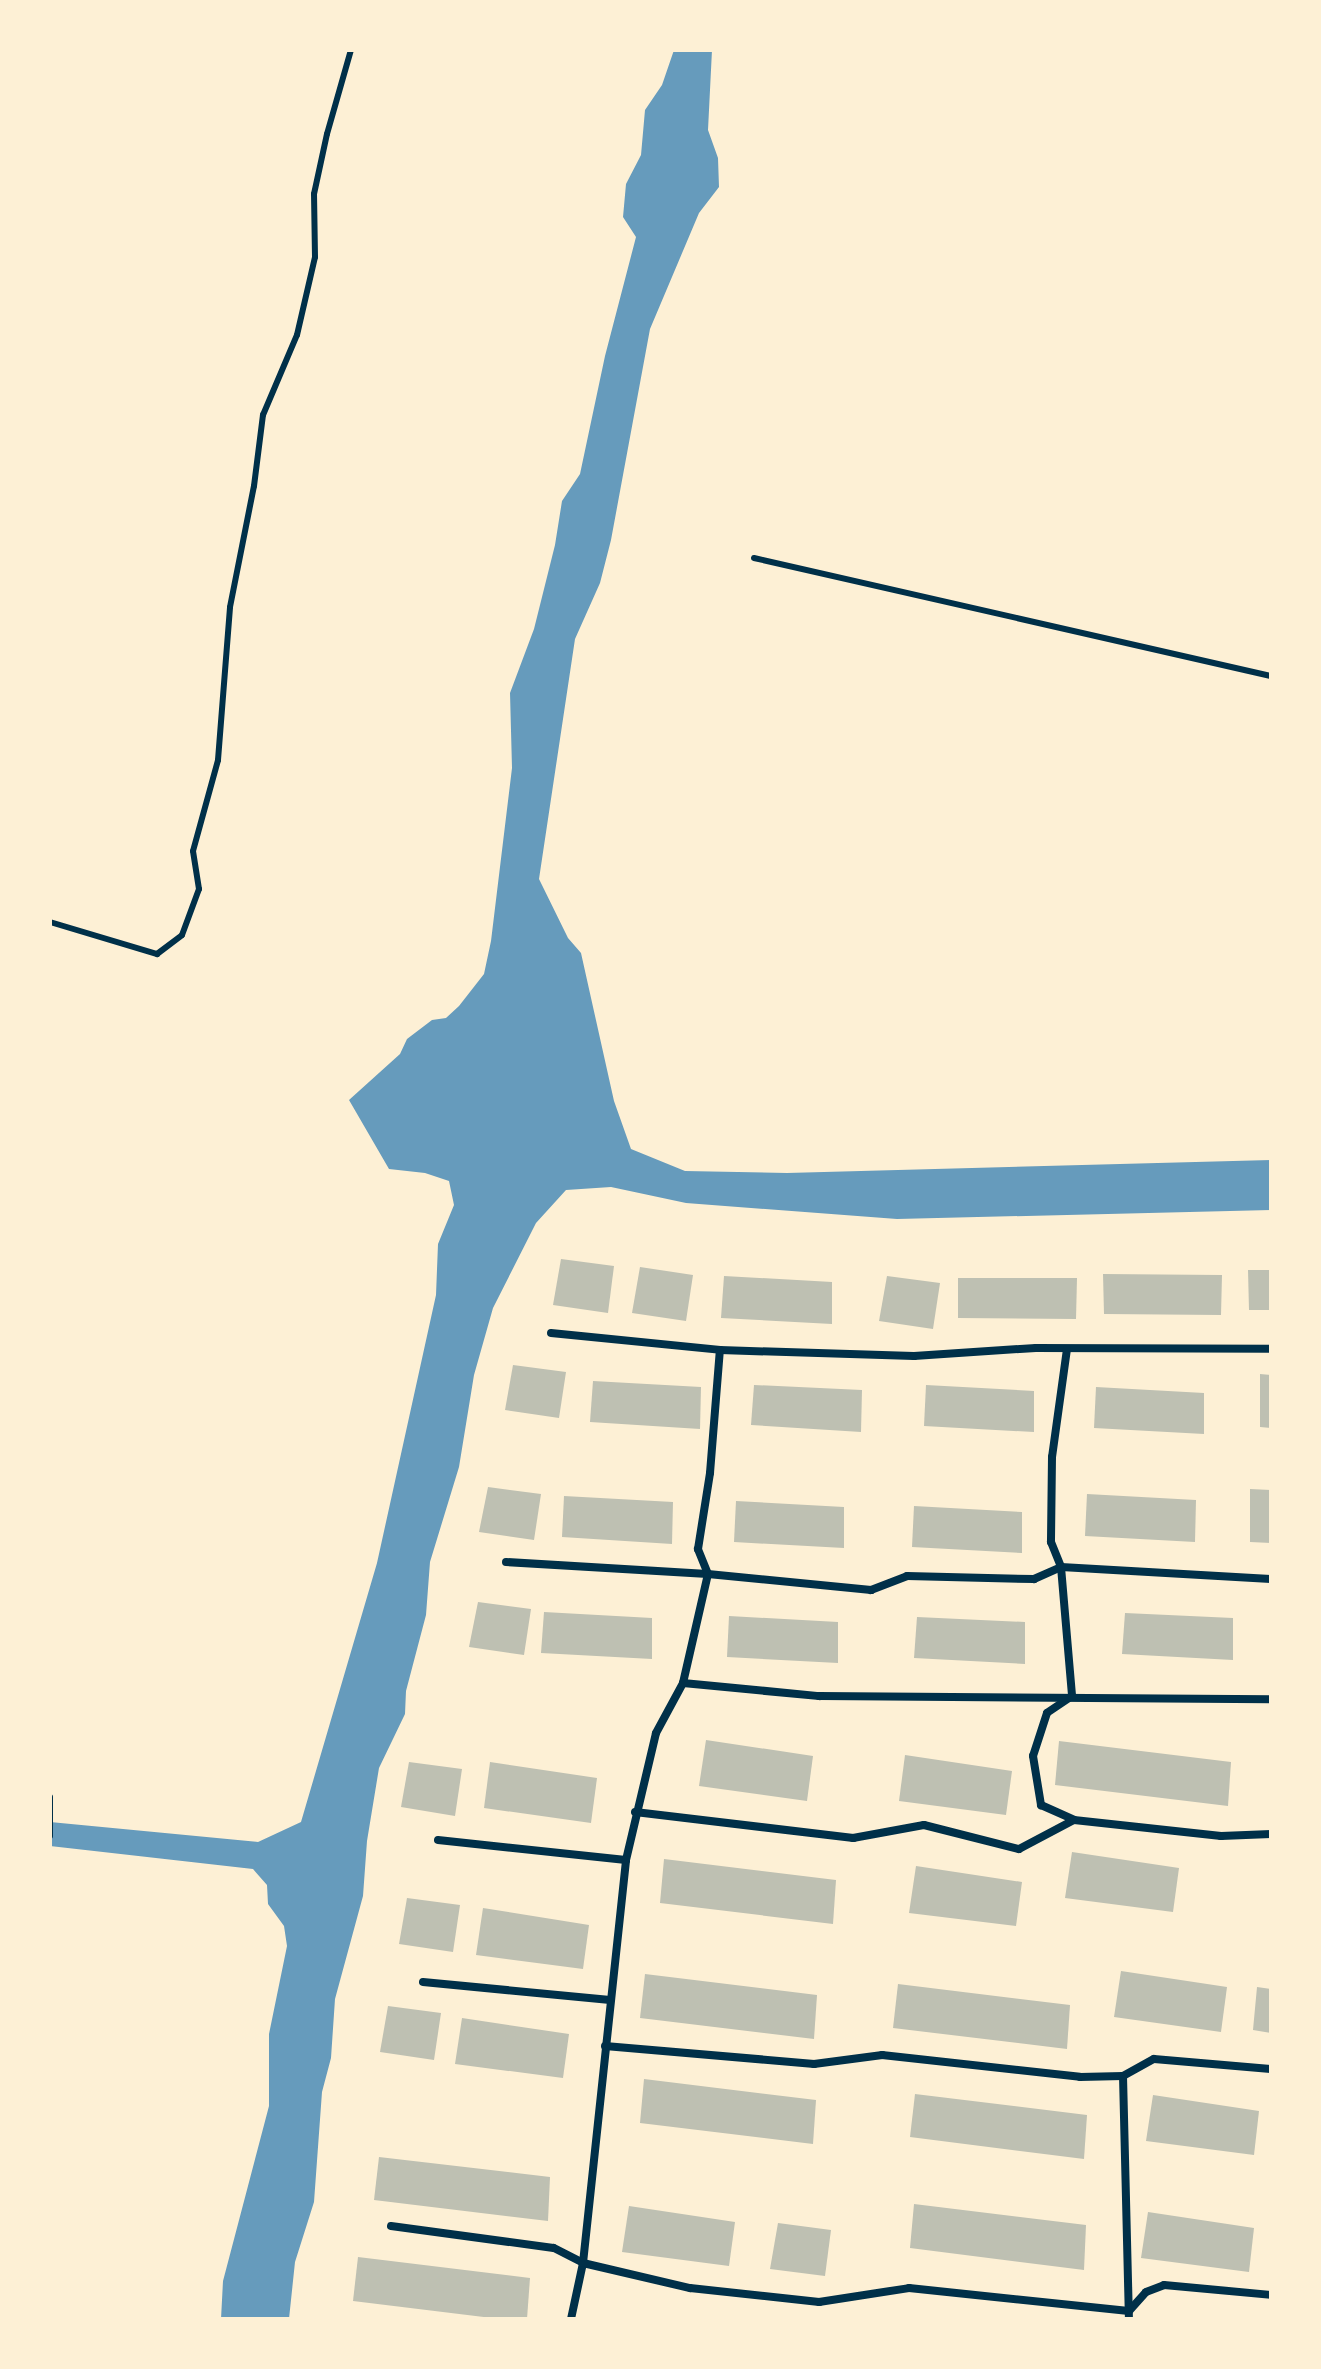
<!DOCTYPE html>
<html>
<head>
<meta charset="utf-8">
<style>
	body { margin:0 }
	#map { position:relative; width:1321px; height:2369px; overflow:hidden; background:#fdf0d5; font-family:Manrope,sans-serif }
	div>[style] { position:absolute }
	.water>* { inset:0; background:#669bbc }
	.building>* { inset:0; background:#bec0b2 }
	.service>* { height:6px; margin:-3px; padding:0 3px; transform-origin:3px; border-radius:3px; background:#003049 }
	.minor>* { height:8px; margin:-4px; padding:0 4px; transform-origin:4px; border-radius:4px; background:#003049 }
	span { translate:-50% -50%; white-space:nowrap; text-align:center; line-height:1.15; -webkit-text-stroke:6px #fdf0d5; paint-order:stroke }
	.frame { position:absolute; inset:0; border:52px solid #fdf0d5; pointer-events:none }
</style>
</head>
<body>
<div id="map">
	<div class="water">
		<i style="clip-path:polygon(674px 50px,712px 50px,708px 130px,718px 158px,719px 187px,699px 213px,650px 329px,611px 540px,600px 583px,575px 639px,539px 879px,568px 938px,581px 953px,614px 1101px,631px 1149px,685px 1171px,787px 1173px,1271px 1160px,1271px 1210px,897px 1219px,686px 1203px,611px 1187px,566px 1190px,536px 1223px,493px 1308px,474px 1375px,459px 1467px,430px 1562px,426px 1615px,406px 1691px,405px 1714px,379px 1768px,367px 1841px,363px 1896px,335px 1999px,331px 2058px,322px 2092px,314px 2202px,295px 2262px,289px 2319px,221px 2319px,223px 2281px,269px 2106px,269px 2034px,287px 1946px,284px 1926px,268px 1904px,267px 1885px,253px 1869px,50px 1846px,50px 1822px,258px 1842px,301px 1822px,377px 1563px,436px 1295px,438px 1244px,454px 1205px,449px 1181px,425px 1173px,389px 1169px,349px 1100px,400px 1054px,407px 1039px,432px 1020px,446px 1018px,459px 1006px,484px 974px,491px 941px,512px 768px,510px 693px,534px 629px,555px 545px,562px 501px,580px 474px,605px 356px,636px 237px,623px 217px,626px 184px,641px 155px,645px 110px,662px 85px)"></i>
	</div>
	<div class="building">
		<i style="clip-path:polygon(561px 1259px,614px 1266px,608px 1313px,553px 1305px)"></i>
		<i style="clip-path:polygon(640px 1267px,693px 1275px,686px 1321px,632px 1313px)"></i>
		<i style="clip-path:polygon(1248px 1270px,1271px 1270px,1271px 1310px,1249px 1310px)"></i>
		<i style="clip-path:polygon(1103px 1274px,1222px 1275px,1221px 1315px,1104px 1314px)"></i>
		<i style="clip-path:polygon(724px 1276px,832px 1282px,832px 1324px,721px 1318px)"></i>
		<i style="clip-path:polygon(887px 1276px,940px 1283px,933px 1329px,879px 1321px)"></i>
		<i style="clip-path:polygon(958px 1278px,1077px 1278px,1076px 1319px,958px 1318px)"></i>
		<i style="clip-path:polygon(513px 1365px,566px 1372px,559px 1418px,505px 1410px)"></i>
		<i style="clip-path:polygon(1260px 1374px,1271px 1375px,1271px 1428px,1260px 1427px)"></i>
		<i style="clip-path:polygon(593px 1381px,701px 1387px,700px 1429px,590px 1422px)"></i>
		<i style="clip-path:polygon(754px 1385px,862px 1390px,861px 1432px,751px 1425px)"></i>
		<i style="clip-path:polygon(926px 1385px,1034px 1391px,1034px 1432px,924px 1426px)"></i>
		<i style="clip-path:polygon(1096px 1387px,1204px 1393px,1204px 1434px,1094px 1428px)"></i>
		<i style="clip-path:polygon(488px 1487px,541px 1494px,534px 1540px,479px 1532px)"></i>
		<i style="clip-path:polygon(1250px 1489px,1271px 1490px,1271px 1543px,1250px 1542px)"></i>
		<i style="clip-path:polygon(1087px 1494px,1196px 1500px,1195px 1542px,1085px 1536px)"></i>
		<i style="clip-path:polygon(564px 1496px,673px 1502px,672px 1544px,562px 1537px)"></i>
		<i style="clip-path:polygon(736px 1501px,844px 1507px,844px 1548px,734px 1542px)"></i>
		<i style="clip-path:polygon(914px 1506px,1022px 1512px,1022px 1553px,912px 1547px)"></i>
		<i style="clip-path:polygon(478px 1602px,531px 1609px,524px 1655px,469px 1647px)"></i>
		<i style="clip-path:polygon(544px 1612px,652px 1618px,652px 1659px,541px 1653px)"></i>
		<i style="clip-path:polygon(1125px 1613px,1233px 1618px,1233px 1660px,1122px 1654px)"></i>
		<i style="clip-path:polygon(729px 1616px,838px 1622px,838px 1663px,727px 1657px)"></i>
		<i style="clip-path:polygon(917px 1617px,1025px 1622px,1025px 1664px,914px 1658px)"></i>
		<i style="clip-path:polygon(706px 1740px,813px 1756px,807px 1801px,699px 1786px)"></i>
		<i style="clip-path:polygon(1059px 1741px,1231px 1762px,1228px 1806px,1055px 1785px)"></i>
		<i style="clip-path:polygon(905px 1755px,1012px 1771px,1006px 1815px,899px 1801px)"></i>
		<i style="clip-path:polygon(409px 1762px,462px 1769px,455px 1816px,401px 1807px)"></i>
		<i style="clip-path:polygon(490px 1762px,597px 1778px,591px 1823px,484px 1808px)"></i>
		<i style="clip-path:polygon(1072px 1852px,1179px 1868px,1173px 1912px,1065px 1898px)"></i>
		<i style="clip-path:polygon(664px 1859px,836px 1880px,833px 1924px,660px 1903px)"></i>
		<i style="clip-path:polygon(916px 1866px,1022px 1882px,1016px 1926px,909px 1913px)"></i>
		<i style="clip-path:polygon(407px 1898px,460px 1905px,453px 1952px,399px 1944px)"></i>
		<i style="clip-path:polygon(483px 1908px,589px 1925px,583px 1969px,476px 1955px)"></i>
		<i style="clip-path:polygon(1121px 1971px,1227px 1987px,1221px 2032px,1114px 2017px)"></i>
		<i style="clip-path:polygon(645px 1974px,817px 1995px,814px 2039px,640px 2018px)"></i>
		<i style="clip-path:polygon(898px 1984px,1070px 2005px,1067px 2049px,893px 2028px)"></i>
		<i style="clip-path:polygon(1257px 1987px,1271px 1989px,1271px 2033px,1253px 2030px)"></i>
		<i style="clip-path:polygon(388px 2006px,441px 2013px,434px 2060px,380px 2052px)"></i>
		<i style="clip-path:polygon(462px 2018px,569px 2034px,563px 2078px,455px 2064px)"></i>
		<i style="clip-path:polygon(644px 2079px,816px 2100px,813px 2144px,640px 2123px)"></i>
		<i style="clip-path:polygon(915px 2094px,1087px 2115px,1084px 2159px,910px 2137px)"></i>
		<i style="clip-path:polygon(1153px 2095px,1259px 2111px,1254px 2155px,1146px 2141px)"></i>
		<i style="clip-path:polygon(379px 2157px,550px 2177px,548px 2221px,374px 2200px)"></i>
		<i style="clip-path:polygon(914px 2204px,1086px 2225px,1084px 2270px,910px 2248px)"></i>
		<i style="clip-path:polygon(629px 2206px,735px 2222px,729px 2266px,622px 2252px)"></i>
		<i style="clip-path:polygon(1148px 2212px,1254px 2228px,1249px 2272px,1141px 2258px)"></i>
		<i style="clip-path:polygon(778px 2223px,831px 2230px,825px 2276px,770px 2269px)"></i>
		<i style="clip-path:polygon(358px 2257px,530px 2278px,527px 2319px,500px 2319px,353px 2301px)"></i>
	</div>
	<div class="service">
		<i style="left:754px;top:558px;width:530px;rotate:12.86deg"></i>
		<i style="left:50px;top:922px;width:112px;rotate:16.7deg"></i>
		<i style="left:157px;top:954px;width:31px;rotate:-37deg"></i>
		<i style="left:182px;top:935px;width:49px;rotate:-69.7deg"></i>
		<i style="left:199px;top:889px;width:38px;rotate:-99deg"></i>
		<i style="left:193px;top:851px;width:94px;rotate:-74.6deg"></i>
		<i style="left:218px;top:760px;width:153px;rotate:-85.5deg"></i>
		<i style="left:230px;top:607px;width:123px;rotate:-78.8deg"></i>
		<i style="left:254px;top:486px;width:72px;rotate:-82.8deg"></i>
		<i style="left:263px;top:415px;width:87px;rotate:-67deg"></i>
		<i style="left:297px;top:335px;width:80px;rotate:-77deg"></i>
		<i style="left:315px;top:257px;width:63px;rotate:-90.9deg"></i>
		<i style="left:314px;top:194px;width:61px;rotate:-77.8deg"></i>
		<i style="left:327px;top:134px;width:87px;rotate:-74.1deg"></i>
		<i style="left:50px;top:1797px;width:39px;rotate:90deg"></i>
	</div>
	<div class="minor">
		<i style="left:551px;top:1333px;width:170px;rotate:5.7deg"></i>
		<i style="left:720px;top:1350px;width:194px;rotate:1.8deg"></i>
		<i style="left:914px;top:1356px;width:122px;rotate:-3.8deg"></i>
		<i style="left:1036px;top:1348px;width:235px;rotate:0.2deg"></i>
		<i style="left:1067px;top:1349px;width:109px;rotate:97.9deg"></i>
		<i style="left:1052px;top:1457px;width:85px;rotate:90.7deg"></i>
		<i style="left:1051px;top:1542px;width:27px;rotate:68deg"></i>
		<i style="left:1061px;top:1567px;width:129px;rotate:85.1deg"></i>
		<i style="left:1072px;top:1696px;width:30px;rotate:146deg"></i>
		<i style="left:1047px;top:1713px;width:45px;rotate:108deg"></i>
		<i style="left:1033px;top:1756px;width:50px;rotate:80.7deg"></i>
		<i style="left:1041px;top:1805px;width:36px;rotate:24deg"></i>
		<i style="left:506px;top:1562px;width:202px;rotate:3.4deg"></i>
		<i style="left:708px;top:1574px;width:164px;rotate:5.6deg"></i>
		<i style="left:871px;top:1590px;width:39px;rotate:-21deg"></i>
		<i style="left:907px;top:1576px;width:127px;rotate:1.4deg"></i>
		<i style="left:1034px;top:1579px;width:30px;rotate:-24deg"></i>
		<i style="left:1061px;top:1567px;width:210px;rotate:3.3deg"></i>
		<i style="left:683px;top:1683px;width:112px;rotate:-77.1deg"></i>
		<i style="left:708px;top:1574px;width:27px;rotate:-112deg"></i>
		<i style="left:698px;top:1549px;width:77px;rotate:-81deg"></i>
		<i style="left:710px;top:1473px;width:123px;rotate:-85.4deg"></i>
		<i style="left:635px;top:1812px;width:220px;rotate:6.8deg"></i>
		<i style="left:853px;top:1838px;width:72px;rotate:-10.4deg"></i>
		<i style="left:924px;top:1825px;width:98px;rotate:14.2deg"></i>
		<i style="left:1019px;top:1849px;width:62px;rotate:-27.8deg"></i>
		<i style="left:1074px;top:1820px;width:148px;rotate:6.2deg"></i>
		<i style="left:1221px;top:1836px;width:50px;rotate:-2.3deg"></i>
		<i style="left:438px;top:1840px;width:189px;rotate:6.1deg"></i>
		<i style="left:423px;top:1982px;width:188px;rotate:5.5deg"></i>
		<i style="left:605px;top:2046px;width:210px;rotate:4.9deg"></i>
		<i style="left:814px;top:2064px;width:69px;rotate:-7.5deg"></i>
		<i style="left:882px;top:2055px;width:199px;rotate:6.3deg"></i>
		<i style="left:1080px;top:2077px;width:43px;rotate:-1.3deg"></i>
		<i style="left:1123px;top:2076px;width:35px;rotate:-29deg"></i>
		<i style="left:1154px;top:2059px;width:117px;rotate:4.9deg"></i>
		<i style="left:1123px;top:2076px;width:243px;rotate:88.6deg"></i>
		<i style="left:391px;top:2226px;width:164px;rotate:7.7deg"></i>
		<i style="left:554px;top:2248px;width:33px;rotate:27deg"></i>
		<i style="left:583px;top:2263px;width:110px;rotate:13.2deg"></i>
		<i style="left:690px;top:2288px;width:130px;rotate:6.2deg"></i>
		<i style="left:819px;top:2302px;width:91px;rotate:-8.8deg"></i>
		<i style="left:909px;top:2288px;width:221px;rotate:6deg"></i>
		<i style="left:1129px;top:2311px;width:25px;rotate:-48deg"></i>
		<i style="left:1146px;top:2292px;width:19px;rotate:-21deg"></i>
		<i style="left:1164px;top:2285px;width:107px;rotate:5.3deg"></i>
		<i style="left:571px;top:2319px;width:57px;rotate:-77.9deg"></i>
		<i style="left:583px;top:2263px;width:405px;rotate:-83.9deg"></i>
		<i style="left:626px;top:1860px;width:130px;rotate:-76.7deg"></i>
		<i style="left:656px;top:1733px;width:57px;rotate:-61.6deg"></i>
		<i style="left:683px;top:1683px;width:137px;rotate:5.5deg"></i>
		<i style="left:819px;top:1696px;width:452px;rotate:0.4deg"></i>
	</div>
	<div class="frame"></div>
</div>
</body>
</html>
